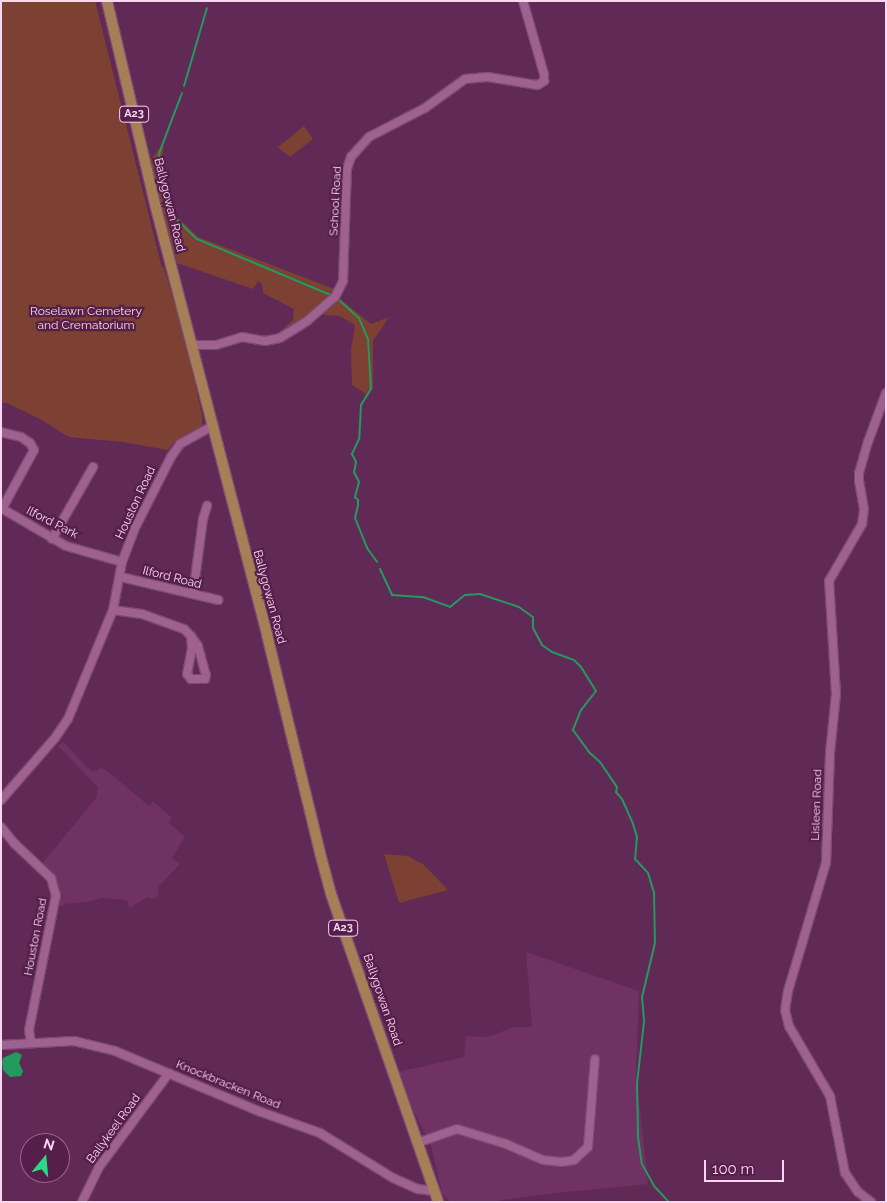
<!DOCTYPE html>
<html>
<head>
<meta charset="utf-8">
<style>
	body { margin:0 }
	#map { position:relative; width:887px; height:1203px; overflow:hidden; background:#612956; font-family:Raleway,sans-serif }
	div>[style] { position:absolute }
	.built>* { inset:0; background:#703163 }
	.green>* { inset:0; background:#7c4132 }
	.water>* { inset:0; background:#239a5e }
	.stream>* { height:2px; margin:-1px; padding:0 1px; transform-origin:1px; border-radius:1px; background:#239a5e }
	.roads { filter:drop-shadow(1px 0 #7b4a72) drop-shadow(-1px 0 #7b4a72) drop-shadow(0 1px #7b4a72) drop-shadow(0 -1px #7b4a72) }
	.minor>* { height:8px; margin:-4px; padding:0 4px; transform-origin:4px; border-radius:4px; background:#9e6190 }
	.major>* { height:10px; margin:-5px; padding:0 5px; transform-origin:5px; border-radius:5px; background:#a67f56 }
	span { translate:-50% -50%; white-space:nowrap; text-align:center; line-height:1.15; -webkit-text-stroke:4.5px #551e4b; paint-order:stroke }
	.shield-label span { padding:1px 4px; background:#551e4b; border:1px solid; border-radius:4px; -webkit-text-stroke-width:0 }
	.shield-label { font-size:11px; color:#fad7f1; font-weight:700 }
	.street-label { font-size:12px; color:#fad7f1 }
	.park-label { font-size:12px; color:#f8dcd4 }
	.frame { position:absolute; inset:0; border:2px solid #fad7f1; pointer-events:none }
	.north { position:absolute; left:20px; top:1133px; width:50px; height:50px; box-sizing:border-box; background:#551e4b; border:1px solid #97688d; border-radius:50%; rotate:17deg; font-size:14px; font-weight:700; line-height:20px; text-align:center; color:#fad7f1 }
	.north::after { content:''; display:block; margin:auto; width:18px; height:22px; background:#2ad885; clip-path:polygon(50% 0,100% 100%,50% 72%,0 100%) }
	.scale { position:absolute; left:704px; top:1160px; width:80px; height:22px; box-sizing:border-box; border:2px solid #fad7f1; border-top:0; padding-left:6px; font-size:15px; line-height:18px; white-space:nowrap; color:#fad7f1; -webkit-text-stroke:4px #551e4b; paint-order:stroke }
</style>
</head>
<body>
<div id="map">
	<div class="built">
		<i style="clip-path:polygon(63px 742px,92px 772px,101px 768px,106px 770px,149px 806px,153px 801px,172px 818px,169px 823px,185px 837px,172px 858px,180px 864px,159px 886px,157px 897px,153px 899px,148px 897px,129px 908px,127px 900px,102px 898px,87px 902px,64px 904px,63px 907px,57px 905px,56px 878px,41px 865px,96px 798px,98px 787px,58px 746px)"></i>
		<i style="clip-path:polygon(526px 952px,639px 991px,636px 1072px,648px 1184px,547px 1194px,502px 1200px,501px 1202px,450px 1202px,442px 1193px,431px 1145px,410px 1104px,398px 1072px,464px 1057px,466px 1036px,488px 1037px,513px 1027px,532px 1027px)"></i>
	</div>
	<div class="green">
		<i style="clip-path:polygon(1px 1px,95px 1px,162px 268px,163px 265px,185px 340px,202px 415px,202px 426px,175px 441px,168px 450px,122px 442px,69px 437px,38px 418px,7px 403px,1px 403px)"></i>
		<i style="clip-path:polygon(304px 126px,313px 139px,290px 157px,278px 147px)"></i>
		<i style="clip-path:polygon(161px 146px,164px 147px,160px 166px,163px 188px,175px 215px,198px 237px,337px 290px,334px 294px,371px 324px,389px 317px,373px 341px,373px 388px,366px 394px,352px 385px,351px 350px,355px 325px,340px 316px,323px 315px,315px 311px,282px 334px,275px 336px,293px 320px,294px 309px,263px 293px,262px 284px,258px 281px,253px 289px,177px 263px,149px 162px)"></i>
		<i style="clip-path:polygon(384px 854px,408px 856px,424px 865px,448px 890px,399px 903px)"></i>
	</div>
	<div class="water">
		<i style="clip-path:polygon(16px 1052px,22px 1055px,19px 1063px,23px 1071px,21px 1076px,10px 1077px,3px 1070px,2px 1062px,3px 1058px)"></i>
	</div>
	<div class="stream">
		<i style="left:184px;top:86px;width:81px;rotate:-73.6deg"></i>
		<i style="left:182px;top:93px;width:62px;rotate:110.8deg"></i>
		<i style="left:160px;top:151px;width:15px;rotate:101deg"></i>
		<i style="left:157px;top:166px;width:24px;rotate:81deg"></i>
		<i style="left:161px;top:190px;width:29px;rotate:65deg"></i>
		<i style="left:173px;top:216px;width:33px;rotate:44deg"></i>
		<i style="left:197px;top:239px;width:145px;rotate:22.7deg"></i>
		<i style="left:340px;top:301px;width:25px;rotate:42deg"></i>
		<i style="left:359px;top:318px;width:23px;rotate:67deg"></i>
		<i style="left:368px;top:339px;width:50px;rotate:86.6deg"></i>
		<i style="left:371px;top:389px;width:19px;rotate:122deg"></i>
		<i style="left:361px;top:405px;width:34px;rotate:93deg"></i>
		<i style="left:359px;top:439px;width:17px;rotate:115deg"></i>
		<i style="left:352px;top:454px;width:9px;rotate:63deg"></i>
		<i style="left:356px;top:462px;width:10px;rotate:101deg"></i>
		<i style="left:354px;top:472px;width:11px;rotate:63deg"></i>
		<i style="left:359px;top:482px;width:16px;rotate:105deg"></i>
		<i style="left:355px;top:497px;width:4px;rotate:45deg"></i>
		<i style="left:358px;top:500px;width:5px;rotate:90deg"></i>
		<i style="left:358px;top:505px;width:13px;rotate:103deg"></i>
		<i style="left:355px;top:518px;width:32px;rotate:68deg"></i>
		<i style="left:367px;top:548px;width:17px;rotate:54deg"></i>
		<i style="left:380px;top:569px;width:29px;rotate:65deg"></i>
		<i style="left:392px;top:595px;width:31px;rotate:4deg"></i>
		<i style="left:423px;top:597px;width:29px;rotate:20deg"></i>
		<i style="left:450px;top:607px;width:19px;rotate:-39deg"></i>
		<i style="left:465px;top:595px;width:15px;rotate:-4deg"></i>
		<i style="left:480px;top:594px;width:41px;rotate:18.4deg"></i>
		<i style="left:519px;top:607px;width:17px;rotate:36deg"></i>
		<i style="left:533px;top:617px;width:11px;rotate:90deg"></i>
		<i style="left:533px;top:628px;width:19px;rotate:62deg"></i>
		<i style="left:542px;top:645px;width:12px;rotate:35deg"></i>
		<i style="left:552px;top:652px;width:23px;rotate:20deg"></i>
		<i style="left:574px;top:660px;width:10px;rotate:45deg"></i>
		<i style="left:581px;top:667px;width:28px;rotate:58deg"></i>
		<i style="left:596px;top:691px;width:24px;rotate:128deg"></i>
		<i style="left:581px;top:710px;width:22px;rotate:112deg"></i>
		<i style="left:573px;top:730px;width:29px;rotate:54deg"></i>
		<i style="left:590px;top:753px;width:13px;rotate:42deg"></i>
		<i style="left:600px;top:762px;width:30px;rotate:56deg"></i>
		<i style="left:617px;top:787px;width:5px;rotate:101deg"></i>
		<i style="left:616px;top:792px;width:9px;rotate:49deg"></i>
		<i style="left:622px;top:799px;width:27px;rotate:66deg"></i>
		<i style="left:633px;top:824px;width:14px;rotate:73deg"></i>
		<i style="left:637px;top:837px;width:22px;rotate:95deg"></i>
		<i style="left:635px;top:859px;width:19px;rotate:47deg"></i>
		<i style="left:648px;top:873px;width:21px;rotate:73deg"></i>
		<i style="left:654px;top:893px;width:50px;rotate:88.9deg"></i>
		<i style="left:655px;top:943px;width:56px;rotate:103.5deg"></i>
		<i style="left:642px;top:997px;width:25px;rotate:85deg"></i>
		<i style="left:644px;top:1022px;width:61px;rotate:96.5deg"></i>
		<i style="left:637px;top:1083px;width:54px;rotate:88.9deg"></i>
		<i style="left:638px;top:1137px;width:27px;rotate:82deg"></i>
		<i style="left:642px;top:1164px;width:25px;rotate:61deg"></i>
		<i style="left:654px;top:1186px;width:22px;rotate:47deg"></i>
	</div>
	<div class="roads">
		<div class="minor">
			<i style="left:191px;top:345px;width:25px"></i>
			<i style="left:216px;top:345px;width:27px;rotate:-17deg"></i>
			<i style="left:242px;top:337px;width:23px;rotate:10deg"></i>
			<i style="left:265px;top:341px;width:15px;rotate:-11deg"></i>
			<i style="left:280px;top:338px;width:32px;rotate:-32deg"></i>
			<i style="left:307px;top:321px;width:37px;rotate:-41deg"></i>
			<i style="left:335px;top:297px;width:18px;rotate:-63deg"></i>
			<i style="left:343px;top:281px;width:112px;rotate:-88deg"></i>
			<i style="left:347px;top:169px;width:13px;rotate:-72deg"></i>
			<i style="left:351px;top:157px;width:27px;rotate:-48deg"></i>
			<i style="left:369px;top:137px;width:63px;rotate:-27.4deg"></i>
			<i style="left:425px;top:108px;width:49px;rotate:-35.9deg"></i>
			<i style="left:465px;top:79px;width:23px;rotate:-5deg"></i>
			<i style="left:488px;top:77px;width:50px;rotate:9.3deg"></i>
			<i style="left:537px;top:85px;width:4px;rotate:-27deg"></i>
			<i style="left:541px;top:83px;width:4px;rotate:-34deg"></i>
			<i style="left:544px;top:81px;width:7px;rotate:-90deg"></i>
			<i style="left:544px;top:74px;width:76px;rotate:-106deg"></i>
			<i style="left:1px;top:432px;width:21px;rotate:14deg"></i>
			<i style="left:21px;top:437px;width:11px;rotate:34deg"></i>
			<i style="left:30px;top:443px;width:8px;rotate:60deg"></i>
			<i style="left:34px;top:450px;width:67px;rotate:118.5deg"></i>
			<i style="left:1px;top:508px;width:75px;rotate:30.3deg"></i>
			<i style="left:66px;top:546px;width:58px;rotate:15.9deg"></i>
			<i style="left:52px;top:539px;width:83px;rotate:-60.3deg"></i>
			<i style="left:121px;top:577px;width:100px;rotate:13.3deg"></i>
			<i style="left:193px;top:594px;width:76px;rotate:-82.4deg"></i>
			<i style="left:203px;top:519px;width:14px;rotate:-73deg"></i>
			<i style="left:113px;top:610px;width:29px;rotate:8deg"></i>
			<i style="left:142px;top:614px;width:45px;rotate:19.7deg"></i>
			<i style="left:184px;top:629px;width:10px;rotate:45deg"></i>
			<i style="left:191px;top:636px;width:12px;rotate:55deg"></i>
			<i style="left:198px;top:646px;width:30px;rotate:75deg"></i>
			<i style="left:206px;top:675px;width:4px;rotate:104deg"></i>
			<i style="left:205px;top:679px;width:14px;rotate:180deg"></i>
			<i style="left:191px;top:679px;width:6px;rotate:-129deg"></i>
			<i style="left:187px;top:674px;width:25px;rotate:-79deg"></i>
			<i style="left:192px;top:649px;width:13px;rotate:-94deg"></i>
			<i style="left:1px;top:800px;width:82px;rotate:-48.9deg"></i>
			<i style="left:55px;top:738px;width:23px;rotate:-56deg"></i>
			<i style="left:68px;top:719px;width:118px;rotate:-67.6deg"></i>
			<i style="left:113px;top:610px;width:49px;rotate:-79.4deg"></i>
			<i style="left:122px;top:562px;width:36px;rotate:-69deg"></i>
			<i style="left:135px;top:528px;width:80px;rotate:-63.1deg"></i>
			<i style="left:171px;top:457px;width:16px;rotate:-55deg"></i>
			<i style="left:180px;top:444px;width:37px;rotate:-29deg"></i>
			<i style="left:1px;top:827px;width:22px;rotate:51deg"></i>
			<i style="left:15px;top:844px;width:50px;rotate:43.4deg"></i>
			<i style="left:51px;top:878px;width:18px;rotate:74deg"></i>
			<i style="left:56px;top:895px;width:138px;rotate:101.3deg"></i>
			<i style="left:29px;top:1030px;width:12px;rotate:81deg"></i>
			<i style="left:1px;top:1045px;width:73px;rotate:-3.1deg"></i>
			<i style="left:74px;top:1041px;width:42px;rotate:13.7deg"></i>
			<i style="left:115px;top:1051px;width:158px;rotate:22.7deg"></i>
			<i style="left:261px;top:1112px;width:63px;rotate:19.6deg"></i>
			<i style="left:320px;top:1133px;width:86px;rotate:31.7deg"></i>
			<i style="left:393px;top:1178px;width:27px;rotate:24deg"></i>
			<i style="left:418px;top:1189px;width:16px;rotate:7deg"></i>
			<i style="left:417px;top:1143px;width:42px;rotate:-19.3deg"></i>
			<i style="left:457px;top:1129px;width:51px;rotate:17deg"></i>
			<i style="left:506px;top:1144px;width:40px;rotate:23.4deg"></i>
			<i style="left:543px;top:1160px;width:19px;rotate:6deg"></i>
			<i style="left:562px;top:1162px;width:12px;rotate:-9deg"></i>
			<i style="left:574px;top:1160px;width:19px;rotate:-43deg"></i>
			<i style="left:588px;top:1147px;width:88px;rotate:-85.5deg"></i>
			<i style="left:82px;top:1202px;width:39px;rotate:-64deg"></i>
			<i style="left:99px;top:1167px;width:117px;rotate:-53.3deg"></i>
			<i style="left:871px;top:1202px;width:16px;rotate:-142deg"></i>
			<i style="left:858px;top:1192px;width:23px;rotate:-124deg"></i>
			<i style="left:845px;top:1173px;width:78px;rotate:-101deg"></i>
			<i style="left:830px;top:1096px;width:81px;rotate:-120.4deg"></i>
			<i style="left:789px;top:1026px;width:16px;rotate:-104deg"></i>
			<i style="left:785px;top:1010px;width:19px;rotate:-81deg"></i>
			<i style="left:788px;top:991px;width:134px;rotate:-73.5deg"></i>
			<i style="left:826px;top:863px;width:110px;rotate:-87.9deg"></i>
			<i style="left:830px;top:753px;width:59px;rotate:-84.2deg"></i>
			<i style="left:836px;top:694px;width:113px;rotate:-93.5deg"></i>
			<i style="left:829px;top:581px;width:66px;rotate:-59.9deg"></i>
			<i style="left:862px;top:524px;width:15px;rotate:-82deg"></i>
			<i style="left:864px;top:509px;width:27px;rotate:-100deg"></i>
			<i style="left:859px;top:482px;width:9px;rotate:-90deg"></i>
			<i style="left:859px;top:473px;width:32px;rotate:-74deg"></i>
			<i style="left:868px;top:442px;width:52px;rotate:-69.8deg"></i>
		</div>
		<div class="major">
			<i style="left:107px;top:1px;width:213px;rotate:76.7deg"></i>
			<i style="left:156px;top:208px;width:441px;rotate:75.4deg"></i>
			<i style="left:267px;top:635px;width:224px;rotate:76.3deg"></i>
			<i style="left:320px;top:853px;width:42px;rotate:75deg"></i>
			<i style="left:331px;top:894px;width:326px;rotate:70.8deg"></i>
		</div>
	</div>
	<div class="shield-label">
		<span style="left:134px;top:114px">A23</span>
		<span style="left:343px;top:928px">A23</span>
	</div>
	<div class="street-label">
		<span style="left:336px;top:201px;rotate:-87deg">School Road</span>
		<span style="left:169px;top:205px;rotate:76deg">Ballygowan Road</span>
		<span style="left:136px;top:503px;rotate:-65deg">Houston Road</span>
		<span style="left:52px;top:523px;rotate:27deg">Ilford Park</span>
		<span style="left:172px;top:578px;rotate:14deg">Ilford Road</span>
		<span style="left:269px;top:597px;rotate:75deg">Ballygowan Road</span>
		<span style="left:817px;top:805px;rotate:-88deg">Lisleen Road</span>
		<span style="left:36px;top:937px;rotate:-79deg">Houston Road</span>
		<span style="left:382px;top:1000px;rotate:71deg">Ballygowan Road</span>
		<span style="left:228px;top:1085px;rotate:22deg">Knockbracken Road</span>
		<span style="left:114px;top:1129px;rotate:-54deg">Ballykeel Road</span>
	</div>
	<div class="park-label">
		<span style="left:86px;top:319px">Roselawn Cemetery<br>and Crematorium</span>
	</div>
	<div class="frame"></div>
	<div class="north">N</div>
	<div class="scale">100 m</div>
</div>
</body>
</html>
